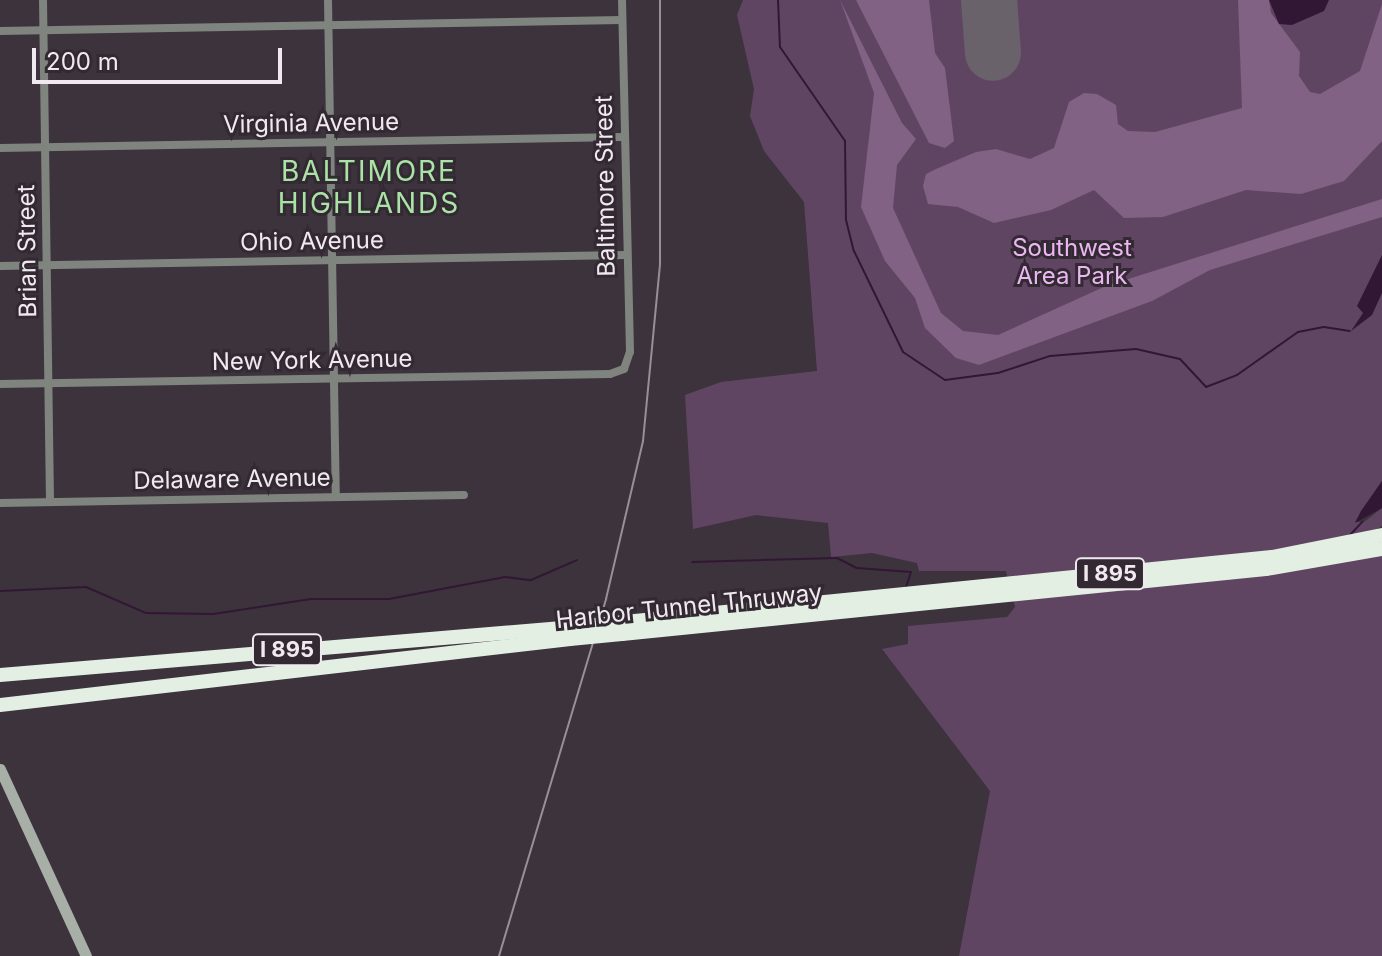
<!DOCTYPE html>
<html>
<head>
<meta charset="utf-8">
<style>
	body { margin:0 }
	#map { position:relative; width:1382px; height:956px; overflow:hidden; background:#3c333d; font-family:Inter,sans-serif }
	div>[style] { position:absolute }
	.green>* { inset:0; background:#604563 }
	.forest>* { inset:0; background:#816184 }
	.water>* { inset:0; background:#321735 }
	.stream>* { height:2px; margin:-1px; padding:0 1px; transform-origin:1px; border-radius:1px; background:#321735 }
	.runway>* { height:56px; margin:-28px; padding:0 28px; transform-origin:28px; border-radius:28px; background:#6a626a }
	.street>* { height:8px; margin:-4px; padding:0 4px; transform-origin:4px; border-radius:4px; background:#7f847f }
	.secondary>* { height:11px; margin:-5.5px; padding:0 5.5px; transform-origin:5.5px; border-radius:5.5px; background:#a8afa7 }
	.highway>* { height:14px; margin:-7px; padding:0 7px; transform-origin:7px; border-radius:7px; background:#e4efe3 }
	.tram>* { height:2px; margin:-1px; padding:0 1px; transform-origin:1px; border-radius:1px; background:#979098 }
	.highway-bridge>* { height:14px; margin:-7px; padding:0 7px; transform-origin:7px; border-radius:7px; background:#e4efe3 }
	span { translate:-50% -50%; white-space:nowrap; text-align:center; line-height:1.15; -webkit-text-stroke:6px #322933; paint-order:stroke }
	.shield-label span { padding:2px 6px; background:#322933; border:2px solid; border-radius:6px; -webkit-text-stroke-width:0 }
	.shield-label { font-size:22px; color:#f0eaf0; font-weight:700 }
	.street-label { font-size:24px; color:#f0eaf0 }
	.park-label { font-size:24px; color:#ebb7f1 }
	.quarter-label { font-size:28px; color:#abe2a6; letter-spacing:2px }
	.scale { position:absolute; left:32px; top:48px; width:250px; height:36px; box-sizing:border-box; border:4px solid #f0eaf0; border-top:0; padding-left:10px; font-size:24px; line-height:28px; white-space:nowrap; color:#f0eaf0; -webkit-text-stroke:6px #322933; paint-order:stroke }
</style>
</head>
<body>
<div id="map">
	<div class="green">
		<i style="clip-path:polygon(743px 0,1382px 0,1382px 481px,1355px 522px,1364px 522px,1382px 508px,1382px 526px,1369px 534px,1382px 555px,1382px 956px,959px 956px,990px 791px,882px 649px,908px 644px,908px 626px,1007px 617px,1015px 607px,1006px 571px,919px 571px,917px 563px,872px 553px,831px 557px,828px 523px,756px 515px,693px 529px,685px 395px,721px 382px,817px 371px,804px 202px,764px 151px,750px 116px,754px 89px,737px 15px)"></i>
	</div>
	<div class="forest">
		<i style="clip-path:polygon(840px 0,902px 123px,916px 139px,897px 165px,893px 208px,941px 313px,963px 331px,998px 335px,1106px 286px,1382px 199px,1382px 217px,1210px 270px,1152px 301px,979px 365px,956px 358px,925px 328px,915px 298px,885px 261px,861px 207px,874px 93px)"></i>
		<i style="clip-path:polygon(856px 0,929px 0,935px 53px,945px 68px,954px 141px,945px 148px,929px 143px)"></i>
		<i style="clip-path:polygon(1238px 0,1269px 0,1271px 13px,1300px 52px,1299px 76px,1310px 92px,1320px 94px,1360px 71px,1382px 4px,1382px 141px,1344px 181px,1301px 194px,1246px 190px,1163px 217px,1124px 218px,1094px 190px,1051px 210px,994px 223px,958px 207px,928px 204px,923px 186px,926px 174px,936px 169px,976px 152px,996px 149px,1030px 159px,1054px 148px,1069px 102px,1084px 93px,1097px 94px,1116px 105px,1118px 124px,1128px 131px,1155px 132px,1242px 108px)"></i>
	</div>
	<div class="water">
		<i style="clip-path:polygon(1269px 0,1329px 0,1324px 11px,1292px 25px,1279px 24px)"></i>
		<i style="clip-path:polygon(1382px 255px,1382px 293px,1372px 315px,1351px 331px,1363px 313px,1357px 306px)"></i>
		<i style="clip-path:polygon(1382px 481px,1382px 508px,1355px 523px,1361px 511px)"></i>
	</div>
	<div class="stream">
		<i style="left:778px;top:0;width:47px;rotate:87.6deg"></i>
		<i style="left:780px;top:47px;width:114px;rotate:55.3deg"></i>
		<i style="left:845px;top:141px;width:79px;rotate:89.3deg"></i>
		<i style="left:846px;top:220px;width:32px;rotate:76deg"></i>
		<i style="left:854px;top:251px;width:112px;rotate:64.1deg"></i>
		<i style="left:903px;top:352px;width:50px;rotate:33.7deg"></i>
		<i style="left:945px;top:380px;width:53px;rotate:-7.5deg"></i>
		<i style="left:998px;top:373px;width:55px;rotate:-18.1deg"></i>
		<i style="left:1050px;top:356px;width:86px;rotate:-4.7deg"></i>
		<i style="left:1136px;top:349px;width:45px;rotate:12.8deg"></i>
		<i style="left:1180px;top:359px;width:38px;rotate:47deg"></i>
		<i style="left:1206px;top:387px;width:33px;rotate:-21deg"></i>
		<i style="left:1237px;top:375px;width:75px;rotate:-35.2deg"></i>
		<i style="left:1298px;top:332px;width:26px;rotate:-11deg"></i>
		<i style="left:1324px;top:327px;width:26px;rotate:9deg"></i>
		<i style="left:1350px;top:535px;width:18px;rotate:-47deg"></i>
		<i style="left:692px;top:562px;width:145px;rotate:-1.6deg"></i>
		<i style="left:837px;top:558px;width:22px;rotate:27deg"></i>
		<i style="left:857px;top:568px;width:54px;rotate:4.2deg"></i>
		<i style="left:911px;top:572px;width:16px;rotate:108deg"></i>
		<i style="left:0;top:591px;width:86px;rotate:-2.7deg"></i>
		<i style="left:86px;top:587px;width:65px;rotate:23.4deg"></i>
		<i style="left:146px;top:613px;width:67px;rotate:0.9deg"></i>
		<i style="left:213px;top:614px;width:99px;rotate:-8.7deg"></i>
		<i style="left:311px;top:599px;width:78px"></i>
		<i style="left:389px;top:599px;width:118px;rotate:-10.7deg"></i>
		<i style="left:505px;top:577px;width:26px;rotate:7deg"></i>
		<i style="left:531px;top:580px;width:50px;rotate:-23.5deg"></i>
	</div>
	<div class="runway">
		<i style="left:989px;top:0;width:53px;rotate:85.7deg"></i>
	</div>
	<div class="street">
		<i style="left:43px;top:0;width:502px;rotate:89.2deg"></i>
		<i style="left:328px;top:0;width:497px;rotate:89.1deg"></i>
		<i style="left:0;top:31px;width:622px;rotate:-1.01deg"></i>
		<i style="left:0;top:148px;width:623px;rotate:-1.01deg"></i>
		<i style="left:0;top:266px;width:625px;rotate:-1.01deg"></i>
		<i style="left:0;top:384px;width:610px;rotate:-0.94deg"></i>
		<i style="left:610px;top:374px;width:15px;rotate:-20deg"></i>
		<i style="left:624px;top:369px;width:18px;rotate:-71deg"></i>
		<i style="left:630px;top:352px;width:352px;rotate:-91.3deg"></i>
		<i style="left:0;top:503px;width:464px;rotate:-1deg"></i>
	</div>
	<div class="secondary">
		<i style="left:0;top:769px;width:206px;rotate:65.3deg"></i>
	</div>
	<div class="highway">
		<i style="left:625px;top:622px;width:650px;rotate:-5.74deg"></i>
		<i style="left:1272px;top:557px;width:112px;rotate:-11.3deg"></i>
		<i style="left:622px;top:634px;width:647px;rotate:-5.76deg"></i>
		<i style="left:1266px;top:569px;width:118px;rotate:-9.8deg"></i>
		<i style="left:0;top:675px;width:576px;rotate:-4.78deg"></i>
		<i style="left:0;top:705px;width:574px;rotate:-6.6deg"></i>
	</div>
	<div class="tram">
		<i style="left:499px;top:956px;width:373px;rotate:-73.3deg"></i>
		<i style="left:606px;top:599px;width:162px;rotate:-76.8deg"></i>
		<i style="left:643px;top:441px;width:179px;rotate:-84.5deg"></i>
		<i style="left:660px;top:263px;width:263px;rotate:-90deg"></i>
	</div>
	<div class="highway-bridge">
		<i style="left:574px;top:627px;width:51px;rotate:-5.6deg"></i>
		<i style="left:570px;top:639px;width:52px;rotate:-5.5deg"></i>
	</div>
	<div class="shield-label">
		<span style="left:1110px;top:574px">I 895</span>
		<span style="left:287px;top:650px">I 895</span>
	</div>
	<div class="street-label">
		<span style="left:311px;top:123px;rotate:-1deg">Virginia Avenue</span>
		<span style="left:605px;top:186px;rotate:-91deg">Baltimore Street</span>
		<span style="left:312px;top:241px;rotate:-1deg">Ohio Avenue</span>
		<span style="left:27px;top:251px;rotate:-91deg">Brian Street</span>
		<span style="left:312px;top:360px;rotate:-1deg">New York Avenue</span>
		<span style="left:232px;top:479px;rotate:-1deg">Delaware Avenue</span>
		<span style="left:689px;top:606px;rotate:-6deg">Harbor Tunnel Thruway</span>
	</div>
	<div class="park-label">
		<span style="left:1072px;top:262px">Southwest<br>Area Park</span>
	</div>
	<div class="quarter-label">
		<span style="left:369px;top:187px">BALTIMORE<br>HIGHLANDS</span>
	</div>
	<div class="scale">200 m</div>
</div>
</body>
</html>
